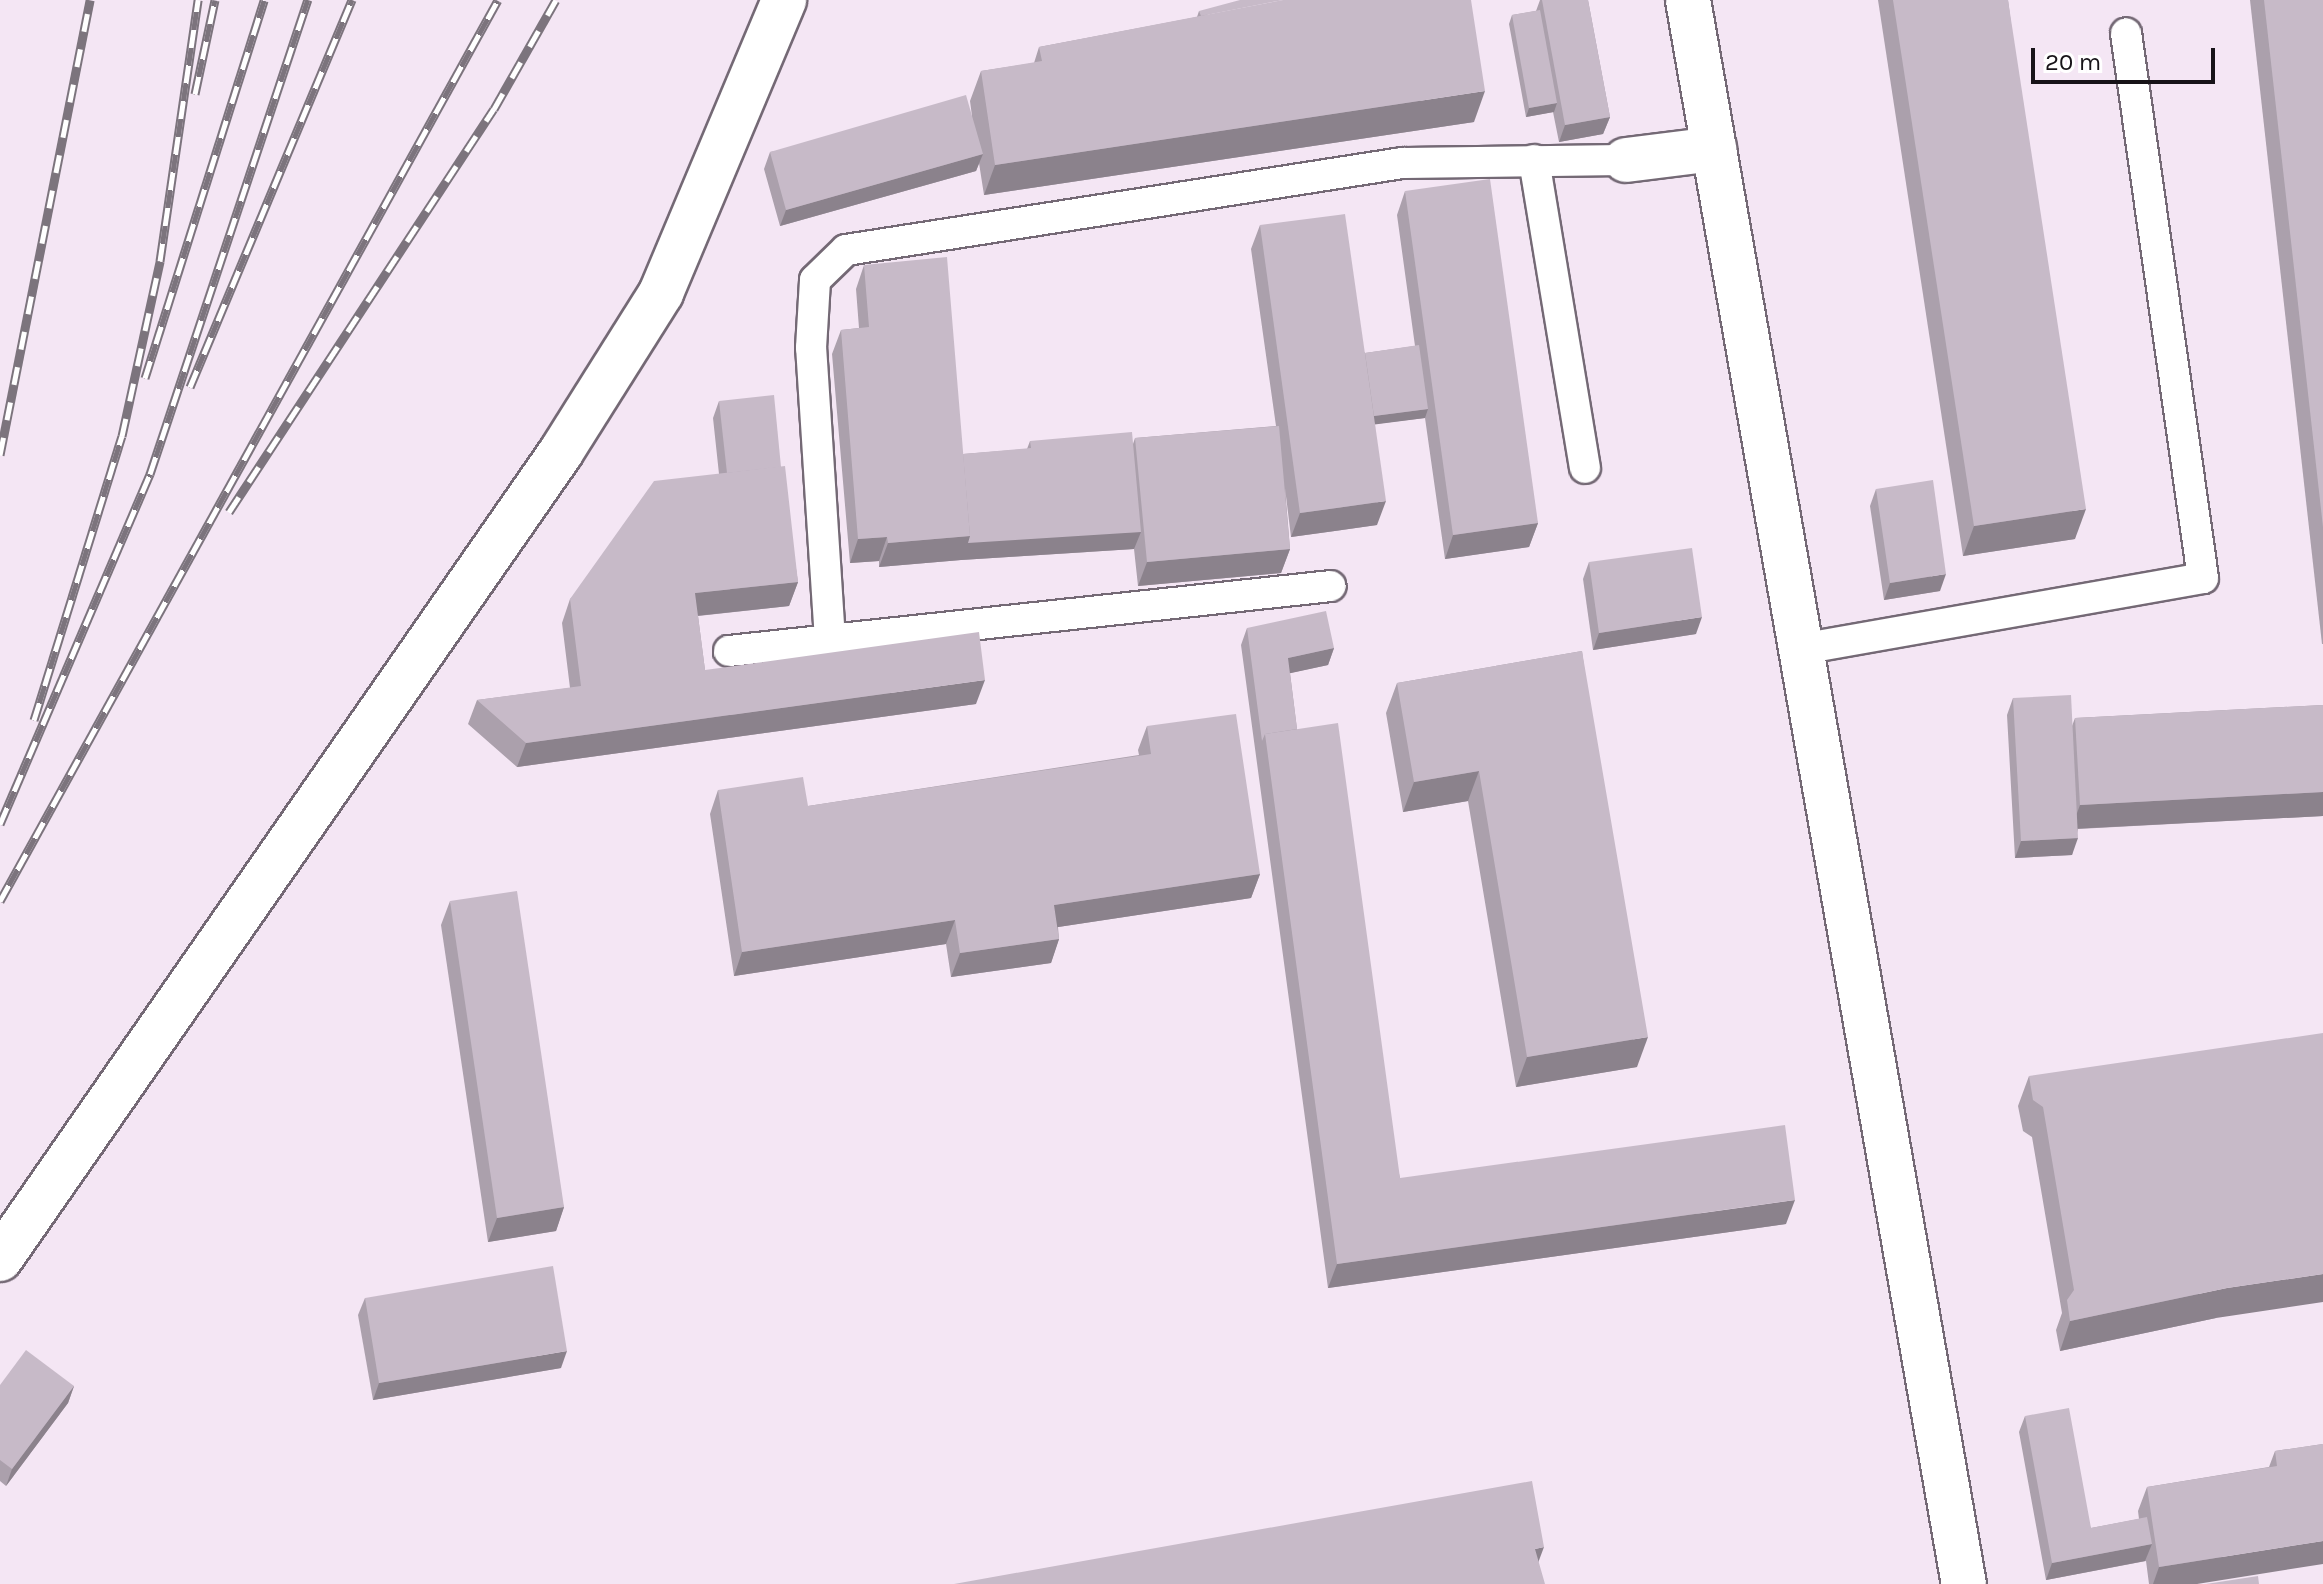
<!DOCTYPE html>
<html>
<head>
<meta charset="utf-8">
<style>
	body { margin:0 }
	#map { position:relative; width:2323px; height:1584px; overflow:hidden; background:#f4e6f4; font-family:Karla,sans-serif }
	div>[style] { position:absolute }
	.roads { filter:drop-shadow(2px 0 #746975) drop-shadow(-2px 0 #746975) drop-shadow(0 2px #746975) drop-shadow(0 -2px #746975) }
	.service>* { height:30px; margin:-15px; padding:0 15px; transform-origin:15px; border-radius:15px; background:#fff }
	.minor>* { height:44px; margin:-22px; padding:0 22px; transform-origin:22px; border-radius:22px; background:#fff }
	.rail>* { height:9px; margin-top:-4.5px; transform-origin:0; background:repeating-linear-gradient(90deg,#fff 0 18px,#7c747d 0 36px); box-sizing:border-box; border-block:2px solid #7c747d }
	.wall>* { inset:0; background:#aba0ac }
	.shaded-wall>* { inset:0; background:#8b828c }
	.building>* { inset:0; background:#c7bac8 }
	span { translate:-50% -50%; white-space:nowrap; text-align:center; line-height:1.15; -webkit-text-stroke:8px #fff; paint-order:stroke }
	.scale { position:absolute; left:2031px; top:48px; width:184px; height:36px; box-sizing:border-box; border:4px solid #171318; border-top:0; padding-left:10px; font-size:24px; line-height:28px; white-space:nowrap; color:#171318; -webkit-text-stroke:6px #fff; paint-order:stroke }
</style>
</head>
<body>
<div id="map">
	<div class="roads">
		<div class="service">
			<i style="left:1534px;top:160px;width:312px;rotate:80.6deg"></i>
			<i style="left:830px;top:640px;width:293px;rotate:-93.7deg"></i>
			<i style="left:811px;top:348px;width:68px;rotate:-86.6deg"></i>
			<i style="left:815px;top:280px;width:43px;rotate:-44.1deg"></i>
			<i style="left:846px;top:250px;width:563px;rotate:-8.89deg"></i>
			<i style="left:1402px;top:163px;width:224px;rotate:-0.8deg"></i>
			<i style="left:1801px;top:649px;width:408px;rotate:-10deg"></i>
			<i style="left:2203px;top:578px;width:550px;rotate:-98.04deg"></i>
			<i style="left:729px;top:651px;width:605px;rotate:-6.16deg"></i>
		</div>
		<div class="minor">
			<i style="left:1688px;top:0;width:1608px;rotate:80.12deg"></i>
			<i style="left:1626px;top:160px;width:89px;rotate:-7.1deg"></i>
			<i style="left:0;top:1259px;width:983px;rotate:-55.19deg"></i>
			<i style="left:561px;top:452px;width:188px;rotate:-57.8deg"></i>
			<i style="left:661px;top:293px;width:318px;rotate:-67.2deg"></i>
		</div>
	</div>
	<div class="rail">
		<i style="left:195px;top:94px;width:96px;rotate:-78deg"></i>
		<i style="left:145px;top:378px;width:396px;rotate:-72.5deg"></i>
		<i style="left:190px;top:387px;width:420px;rotate:-67.3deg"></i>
		<i style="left:0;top:455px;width:464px;rotate:-78.8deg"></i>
		<i style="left:229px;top:512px;width:482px;rotate:-56.7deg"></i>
		<i style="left:494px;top:109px;width:125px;rotate:-60.4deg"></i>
		<i style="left:34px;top:720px;width:297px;rotate:-72.8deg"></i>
		<i style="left:122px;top:436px;width:179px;rotate:-77.7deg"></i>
		<i style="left:160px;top:261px;width:264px;rotate:-81.7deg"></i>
		<i style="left:0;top:824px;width:381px;rotate:-66.8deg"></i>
		<i style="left:150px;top:474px;width:500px;rotate:-71.6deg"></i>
		<i style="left:0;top:901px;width:1029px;rotate:-61.07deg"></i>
	</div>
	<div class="wall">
		<i style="clip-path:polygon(1540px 0,1588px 0,1610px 117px,1603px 134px,1559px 142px,1553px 112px,1526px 117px,1509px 24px,1512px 15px,1536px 11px)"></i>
		<i style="clip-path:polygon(1878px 0,2008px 0,2075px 539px,1963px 556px)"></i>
		<i style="clip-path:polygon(2250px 0,2323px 0,2323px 644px,2322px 644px)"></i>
		<i style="clip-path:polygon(1199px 11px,1474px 122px,984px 195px,979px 163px,976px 171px,780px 226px,764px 169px,770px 152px,972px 116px,970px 101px,981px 71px,1034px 63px,1039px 47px,1197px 17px)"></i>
		<i style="clip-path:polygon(1405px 191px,1538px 523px,1529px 547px,1445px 559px,1425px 418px,1375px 424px,1377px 525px,1291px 537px,1285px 488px,1290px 549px,1281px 573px,1138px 586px,1134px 549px,961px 560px,879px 567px,879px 561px,850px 563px,832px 354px,841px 330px,859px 328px,856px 289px,864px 265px,963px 454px,1027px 449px,1030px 441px,1133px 444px,1135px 438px,1276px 426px,1251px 249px,1260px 225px,1365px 353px,1415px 346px,1397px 215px)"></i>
		<i style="clip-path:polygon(719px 401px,781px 467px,798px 582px,789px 606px,698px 616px,705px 670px,976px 704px,517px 767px,468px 724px,477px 700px,570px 688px,562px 623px,570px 599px,719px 474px,713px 418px)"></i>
		<i style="clip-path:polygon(1876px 489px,1940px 591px,1884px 600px,1870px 506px)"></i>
		<i style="clip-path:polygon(1589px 562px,1696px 634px,1593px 650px,1583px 579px)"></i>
		<i style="clip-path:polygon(1247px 628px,1334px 648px,1328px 665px,1290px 673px,1297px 729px,1400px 1178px,1786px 1224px,1328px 1288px,1241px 645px)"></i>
		<i style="clip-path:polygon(1582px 651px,1637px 1067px,1516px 1087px,1468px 801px,1403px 812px,1386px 713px,1397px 683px)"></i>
		<i style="clip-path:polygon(2013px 698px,2072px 726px,2075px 718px,2323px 705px,2323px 816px,2078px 829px,2072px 855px,2015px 858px,2007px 715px)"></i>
		<i style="clip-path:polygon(1147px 726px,1260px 874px,1251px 898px,1058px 927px,1059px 939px,1051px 963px,951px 977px,946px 944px,734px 976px,710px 814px,718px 790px,808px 806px,1139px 755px,1138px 750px)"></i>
		<i style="clip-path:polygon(450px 901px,564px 1207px,556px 1231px,488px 1242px,441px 925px)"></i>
		<i style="clip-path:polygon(2029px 1076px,2216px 1318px,2060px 1351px,2056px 1330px,2062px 1313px,2032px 1137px,2023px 1131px,2018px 1106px)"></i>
		<i style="clip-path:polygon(365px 1298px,561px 1368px,373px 1400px,358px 1315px)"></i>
		<i style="clip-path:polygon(0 1385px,74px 1386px,68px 1403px,6px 1486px,0 1481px)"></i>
		<i style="clip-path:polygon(2025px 1416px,2091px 1528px,2139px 1519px,2138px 1511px,2147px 1487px,2269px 1467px,2275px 1451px,2323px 1444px,2197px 1584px,2149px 1584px,2146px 1561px,2046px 1580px,2019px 1432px)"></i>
	</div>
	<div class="shaded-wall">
		<i style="clip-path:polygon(1485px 91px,1474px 122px,984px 195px,995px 165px)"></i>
		<i style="clip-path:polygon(1557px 103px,1554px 112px,1526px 117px,1529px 108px)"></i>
		<i style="clip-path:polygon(1610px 117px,1603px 134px,1559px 142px,1565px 125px)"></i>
		<i style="clip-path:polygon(983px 154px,976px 171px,780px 226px,786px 210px)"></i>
		<i style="clip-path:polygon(1428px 409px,1425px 418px,1363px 426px,1366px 417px)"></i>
		<i style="clip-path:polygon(1386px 501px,1377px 525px,1291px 537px,1300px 513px)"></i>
		<i style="clip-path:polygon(2086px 509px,2075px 539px,1963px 556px,1974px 526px)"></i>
		<i style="clip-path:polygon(1538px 523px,1529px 547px,1445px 559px,1453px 535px)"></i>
		<i style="clip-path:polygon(1141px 532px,1134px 549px,961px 560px,879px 567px,888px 543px,970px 536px)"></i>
		<i style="clip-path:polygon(887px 537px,879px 561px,850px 563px,858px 539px)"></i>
		<i style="clip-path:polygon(1290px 549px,1281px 573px,1138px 586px,1147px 562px)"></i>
		<i style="clip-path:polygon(1946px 574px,1940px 591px,1884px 600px,1890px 583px)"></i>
		<i style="clip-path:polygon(798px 582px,789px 606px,686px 617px,695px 593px)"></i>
		<i style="clip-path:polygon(1702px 617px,1696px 634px,1593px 650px,1599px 633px)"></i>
		<i style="clip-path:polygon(1334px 648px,1328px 665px,1282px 675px,1288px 658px)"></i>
		<i style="clip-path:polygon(985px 680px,976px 704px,517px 767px,526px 743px)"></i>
		<i style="clip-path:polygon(1479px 771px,1468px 801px,1403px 812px,1414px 782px)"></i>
		<i style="clip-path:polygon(2323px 792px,2323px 816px,2071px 829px,2080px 805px)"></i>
		<i style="clip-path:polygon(2078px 838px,2072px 855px,2015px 858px,2021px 841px)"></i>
		<i style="clip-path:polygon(1260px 874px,1251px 898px,1045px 929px,1054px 905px)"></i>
		<i style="clip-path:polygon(955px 920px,946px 944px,734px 976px,742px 952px)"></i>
		<i style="clip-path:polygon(1059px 939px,1051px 963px,951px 977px,960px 953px)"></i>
		<i style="clip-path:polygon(1648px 1037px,1637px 1067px,1516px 1087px,1527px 1057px)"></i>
		<i style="clip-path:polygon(1795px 1200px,1786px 1224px,1328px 1288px,1337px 1264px)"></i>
		<i style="clip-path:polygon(564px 1207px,556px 1231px,488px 1242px,497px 1218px)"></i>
		<i style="clip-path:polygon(2323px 1274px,2323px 1302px,2216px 1318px,2060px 1351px,2070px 1321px,2227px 1288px)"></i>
		<i style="clip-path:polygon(567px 1351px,561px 1368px,373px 1400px,379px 1383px)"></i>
		<i style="clip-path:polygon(74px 1386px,68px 1403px,6px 1486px,12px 1469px)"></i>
		<i style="clip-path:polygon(2323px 1541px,2323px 1564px,2197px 1584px,2153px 1584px,2159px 1567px)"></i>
		<i style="clip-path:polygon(2152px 1544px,2145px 1561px,2046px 1580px,2052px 1563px)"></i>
		<i style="clip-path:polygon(1544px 1547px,1535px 1571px,1535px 1549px)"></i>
	</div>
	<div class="building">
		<i style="clip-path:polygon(1240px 0,1283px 0,1201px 16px,1199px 11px)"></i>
		<i style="clip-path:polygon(1283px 0,1471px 0,1485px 91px,995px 165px,981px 71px,1042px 61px,1039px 47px)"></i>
		<i style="clip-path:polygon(1542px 0,1588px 0,1610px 117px,1565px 125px)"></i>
		<i style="clip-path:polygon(1893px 0,2008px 0,2086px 509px,1974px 526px)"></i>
		<i style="clip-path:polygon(2264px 0,2323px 0,2323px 527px)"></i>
		<i style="clip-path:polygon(1540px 10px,1557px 103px,1529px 108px,1512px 15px)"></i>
		<i style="clip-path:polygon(966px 95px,983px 154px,786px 210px,770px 152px)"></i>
		<i style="clip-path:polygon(1490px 179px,1538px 523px,1453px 535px,1405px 191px)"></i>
		<i style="clip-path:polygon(1345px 214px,1386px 501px,1300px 513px,1260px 225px)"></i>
		<i style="clip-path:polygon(947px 257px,970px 536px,888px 543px,887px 537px,858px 539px,841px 330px,869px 327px,864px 265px)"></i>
		<i style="clip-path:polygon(1419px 345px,1428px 409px,1374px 416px,1365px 353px)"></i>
		<i style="clip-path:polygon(774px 395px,781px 467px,727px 473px,719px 401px)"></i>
		<i style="clip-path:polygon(1279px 426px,1290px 549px,1147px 562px,1135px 438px)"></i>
		<i style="clip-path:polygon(1132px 432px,1141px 532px,968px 543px,970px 536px,963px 454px,1031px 448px,1030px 441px)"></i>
		<i style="clip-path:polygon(785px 466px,798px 582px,695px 593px,705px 670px,979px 632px,985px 680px,526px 743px,477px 700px,581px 686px,570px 599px,654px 481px)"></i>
		<i style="clip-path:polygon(1933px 480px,1946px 574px,1890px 583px,1876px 489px)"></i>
		<i style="clip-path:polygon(1692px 548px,1702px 617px,1599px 633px,1589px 562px)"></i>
		<i style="clip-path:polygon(1326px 611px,1334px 648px,1288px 658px,1297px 729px,1265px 734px,1262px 741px,1247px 628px)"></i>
		<i style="clip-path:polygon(1582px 651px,1648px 1037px,1527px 1057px,1479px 771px,1414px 782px,1397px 683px)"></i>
		<i style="clip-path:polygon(2071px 695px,2078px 838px,2021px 841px,2013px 698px)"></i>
		<i style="clip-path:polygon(2323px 705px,2323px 792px,2080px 805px,2075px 718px)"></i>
		<i style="clip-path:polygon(1236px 714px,1260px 874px,1054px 905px,1059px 939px,960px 953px,955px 920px,742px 952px,718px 790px,803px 777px,808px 806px,1151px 754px,1147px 726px)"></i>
		<i style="clip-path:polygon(1338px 723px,1400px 1178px,1785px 1125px,1795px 1200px,1337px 1264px,1265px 734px)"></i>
		<i style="clip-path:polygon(517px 891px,564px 1207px,497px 1218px,450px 901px)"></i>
		<i style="clip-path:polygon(2323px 1033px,2323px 1274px,2227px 1288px,2070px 1321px,2067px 1300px,2074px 1290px,2043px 1107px,2033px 1100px,2029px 1076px)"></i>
		<i style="clip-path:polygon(553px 1266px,567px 1351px,379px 1383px,365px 1298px)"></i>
		<i style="clip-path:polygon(26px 1350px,74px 1386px,12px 1469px,0 1460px,0 1385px)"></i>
		<i style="clip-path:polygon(2069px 1408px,2091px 1528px,2147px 1517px,2152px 1544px,2052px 1563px,2025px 1416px)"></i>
		<i style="clip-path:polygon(2323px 1444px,2323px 1541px,2159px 1567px,2147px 1487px,2277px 1466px,2275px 1451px)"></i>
		<i style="clip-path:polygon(1532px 1481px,1544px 1547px,1535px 1549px,1545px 1584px,954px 1584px)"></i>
		<i style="clip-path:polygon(2258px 1576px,2259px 1584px,2206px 1584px)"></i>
	</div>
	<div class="scale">20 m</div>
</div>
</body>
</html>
